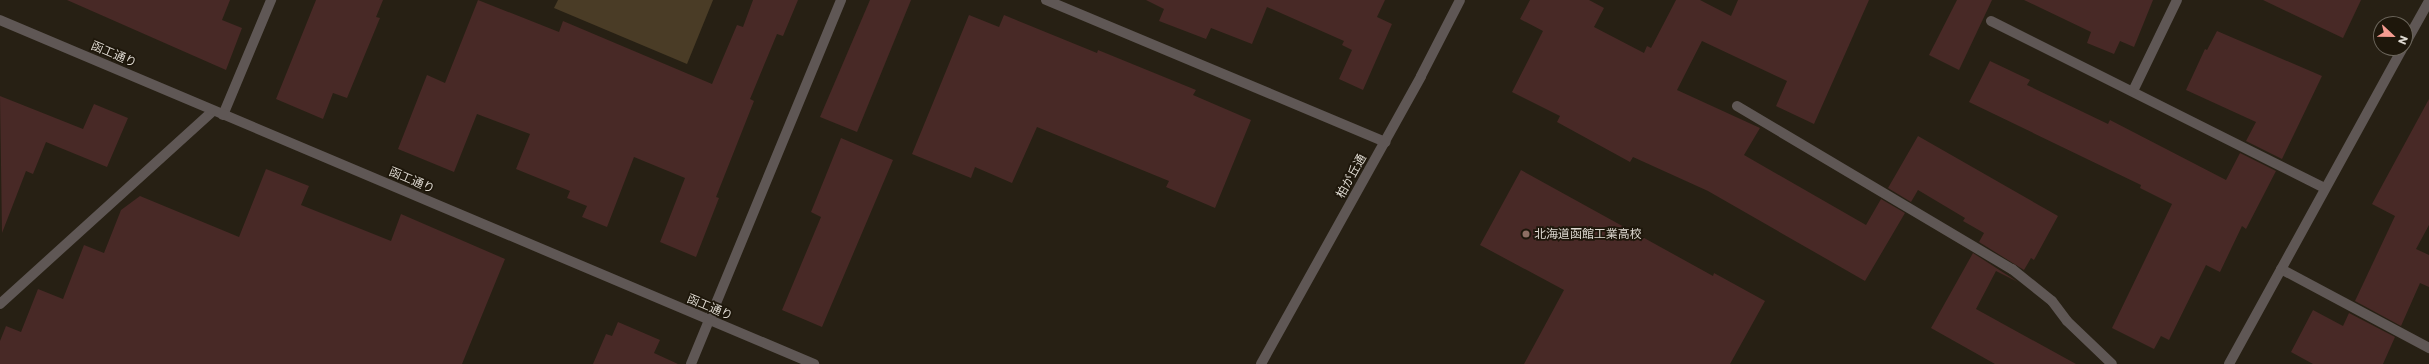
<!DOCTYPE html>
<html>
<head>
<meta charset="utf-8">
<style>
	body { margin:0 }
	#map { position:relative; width:2429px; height:364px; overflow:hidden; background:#272014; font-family:Poppins,"Noto Sans JP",sans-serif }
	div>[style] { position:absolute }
	.green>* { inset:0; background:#4a3c26 }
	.building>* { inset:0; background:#482926 }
	.minor>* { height:10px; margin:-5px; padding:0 5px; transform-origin:5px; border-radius:5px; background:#5f5755 }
	.tertiary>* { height:10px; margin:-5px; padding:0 5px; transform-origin:5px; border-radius:5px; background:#5f5755 }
	.dots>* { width:11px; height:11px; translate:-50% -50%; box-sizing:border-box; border:2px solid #1e170b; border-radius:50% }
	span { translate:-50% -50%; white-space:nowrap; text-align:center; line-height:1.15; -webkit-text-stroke:3.5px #1e170b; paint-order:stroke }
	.street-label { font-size:12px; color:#ddd8d0 }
	.poi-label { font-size:12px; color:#ddd8d0 }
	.left { translate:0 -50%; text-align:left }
	.north { position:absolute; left:2373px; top:16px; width:40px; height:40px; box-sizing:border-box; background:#1e170b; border:1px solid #6a645a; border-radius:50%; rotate:112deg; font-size:11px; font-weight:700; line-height:16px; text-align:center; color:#ddd8d0 }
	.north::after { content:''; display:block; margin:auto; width:14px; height:18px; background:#f59c91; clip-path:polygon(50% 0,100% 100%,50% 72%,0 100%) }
</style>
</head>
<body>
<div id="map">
	<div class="green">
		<i style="clip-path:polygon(558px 0,713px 0,687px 64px,554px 8px)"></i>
	</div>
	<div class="building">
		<i style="clip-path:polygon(67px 0,230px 0,222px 20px,242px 28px,226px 70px)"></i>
		<i style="clip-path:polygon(316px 0,383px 0,376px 17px,380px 18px,347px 98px,333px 93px,323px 119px,276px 99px)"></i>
		<i style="clip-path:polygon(478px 0,559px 32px,563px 21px,712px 84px,737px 25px,743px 27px,753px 0,798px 0,783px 36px,777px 34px,750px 99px,754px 101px,716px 197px,719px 198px,696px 257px,660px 242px,685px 178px,634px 157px,607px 227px,582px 217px,587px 206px,567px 198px,570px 191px,516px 169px,530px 134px,477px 114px,454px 172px,398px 149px,427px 75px,445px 83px)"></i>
		<i style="clip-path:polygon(870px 0,911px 0,857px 132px,820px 117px)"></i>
		<i style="clip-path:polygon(1146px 0,1385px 0,1377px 17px,1392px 24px,1363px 90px,1339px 79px,1352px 50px,1342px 45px,1344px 41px,1267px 7px,1252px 44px,1211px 28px,1206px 39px,1159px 21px,1164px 9px)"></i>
		<i style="clip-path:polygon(1530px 0,1589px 0,1604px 8px,1594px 27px,1644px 53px,1647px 46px,1651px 48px,1676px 0,1700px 0,1731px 16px,1738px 0,1869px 0,1814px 124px,1776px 106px,1787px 81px,1702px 41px,1677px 90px,1760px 128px,1744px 155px,1866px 225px,1881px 199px,1905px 213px,1865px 281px,1708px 191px,1633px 157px,1630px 162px,1557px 122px,1560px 116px,1512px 92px,1543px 31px,1520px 19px)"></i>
		<i style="clip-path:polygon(1957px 0,1992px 0,1959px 70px,1929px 55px)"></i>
		<i style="clip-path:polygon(2024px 0,2153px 0,2134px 47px,2120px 41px,2114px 54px,2087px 43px,2091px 32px)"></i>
		<i style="clip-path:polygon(2263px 0,2361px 0,2343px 38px)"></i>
		<i style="clip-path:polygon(969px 15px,999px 27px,1004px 15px,1097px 53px,1098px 50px,1196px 90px,1193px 95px,1251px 120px,1215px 208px,1166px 187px,1169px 181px,1037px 127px,1012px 183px,975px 167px,971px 178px,912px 154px)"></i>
		<i style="clip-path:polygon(2217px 31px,2322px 76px,2282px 159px,2246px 141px,2256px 122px,2186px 90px,2205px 49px,2207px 50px)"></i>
		<i style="clip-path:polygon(1990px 61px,2030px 80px,2027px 85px,2108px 124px,2110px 120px,2226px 180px,2240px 153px,2276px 171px,2246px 229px,2242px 226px,2220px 272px,2206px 265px,2169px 340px,2161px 336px,2154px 349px,2112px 328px,2172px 204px,2140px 188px,2141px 185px,1969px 102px)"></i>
		<i style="clip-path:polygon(0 96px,83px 129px,94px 104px,128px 118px,107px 167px,46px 142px,33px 174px,26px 171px,2px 233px)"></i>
		<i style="clip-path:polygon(2429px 99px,2429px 225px,2416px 249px,2429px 255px,2429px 287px,2420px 283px,2401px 326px,2355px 301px,2395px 216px,2372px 204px)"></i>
		<i style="clip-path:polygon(1918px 136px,2058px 216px,2034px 260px,2031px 258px,2024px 270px,1979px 242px,1984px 233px,1963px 221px,1965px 218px,1918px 190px,1911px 202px,1888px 188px)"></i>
		<i style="clip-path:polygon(841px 138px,893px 160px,822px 327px,782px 310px,821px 217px,811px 212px)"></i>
		<i style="clip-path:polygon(266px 169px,309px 186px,301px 205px,391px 241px,401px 214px,505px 259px,462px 364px,0 364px,0 341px,6px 326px,21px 332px,38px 289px,63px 299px,84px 245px,104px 253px,121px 210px,140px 196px,239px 237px)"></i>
		<i style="clip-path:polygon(1521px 170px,1713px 276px,1714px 273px,1765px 301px,1730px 364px,1524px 364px,1564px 290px,1480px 245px)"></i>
		<i style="clip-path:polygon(1973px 253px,2018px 282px,1996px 271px,1976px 309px,2076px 364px,1995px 364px,1931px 328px)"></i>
		<i style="clip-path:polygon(2313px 310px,2343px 326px,2349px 313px,2395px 337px,2383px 364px,2313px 364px,2291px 352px)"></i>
		<i style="clip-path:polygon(618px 322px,660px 340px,654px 353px,678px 364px,593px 364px,606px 334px,612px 336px)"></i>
	</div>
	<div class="minor">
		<i style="left:1046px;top:0;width:368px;rotate:22.7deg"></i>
		<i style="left:1991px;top:21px;width:373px;rotate:26.6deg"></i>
		<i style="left:2405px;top:44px;width:49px;rotate:-60.8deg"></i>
		<i style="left:2133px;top:91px;width:101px;rotate:-64.2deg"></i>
		<i style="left:1737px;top:106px;width:320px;rotate:30.7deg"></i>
		<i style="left:2012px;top:269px;width:51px;rotate:38.7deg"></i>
		<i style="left:2052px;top:301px;width:25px;rotate:53deg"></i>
		<i style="left:2067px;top:321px;width:62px;rotate:43.7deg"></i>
		<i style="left:223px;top:115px;width:125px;rotate:-67.3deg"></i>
		<i style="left:2281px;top:269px;width:168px;rotate:28.1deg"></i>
		<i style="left:0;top:304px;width:287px;rotate:-42.2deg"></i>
		<i style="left:691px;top:364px;width:394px;rotate:-67.6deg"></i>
		<i style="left:2229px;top:364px;width:361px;rotate:-61.2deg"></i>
	</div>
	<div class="tertiary">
		<i style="left:0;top:20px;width:884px;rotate:22.91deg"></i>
		<i style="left:1261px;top:364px;width:329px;rotate:-60.9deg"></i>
		<i style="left:1421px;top:76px;width:85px;rotate:-62.8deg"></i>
	</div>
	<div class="dots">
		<i style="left:1526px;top:234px;background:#8d6e63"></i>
	</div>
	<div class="street-label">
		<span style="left:114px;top:54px;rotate:23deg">函工通り</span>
		<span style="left:1351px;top:176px;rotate:-61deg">柏が丘通</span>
		<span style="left:412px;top:180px;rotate:23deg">函工通り</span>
		<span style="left:710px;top:307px;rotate:23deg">函工通り</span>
	</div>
	<div class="poi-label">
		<span class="left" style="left:1534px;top:234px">北海道函館工業高校</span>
	</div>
	<div class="north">N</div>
</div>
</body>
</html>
